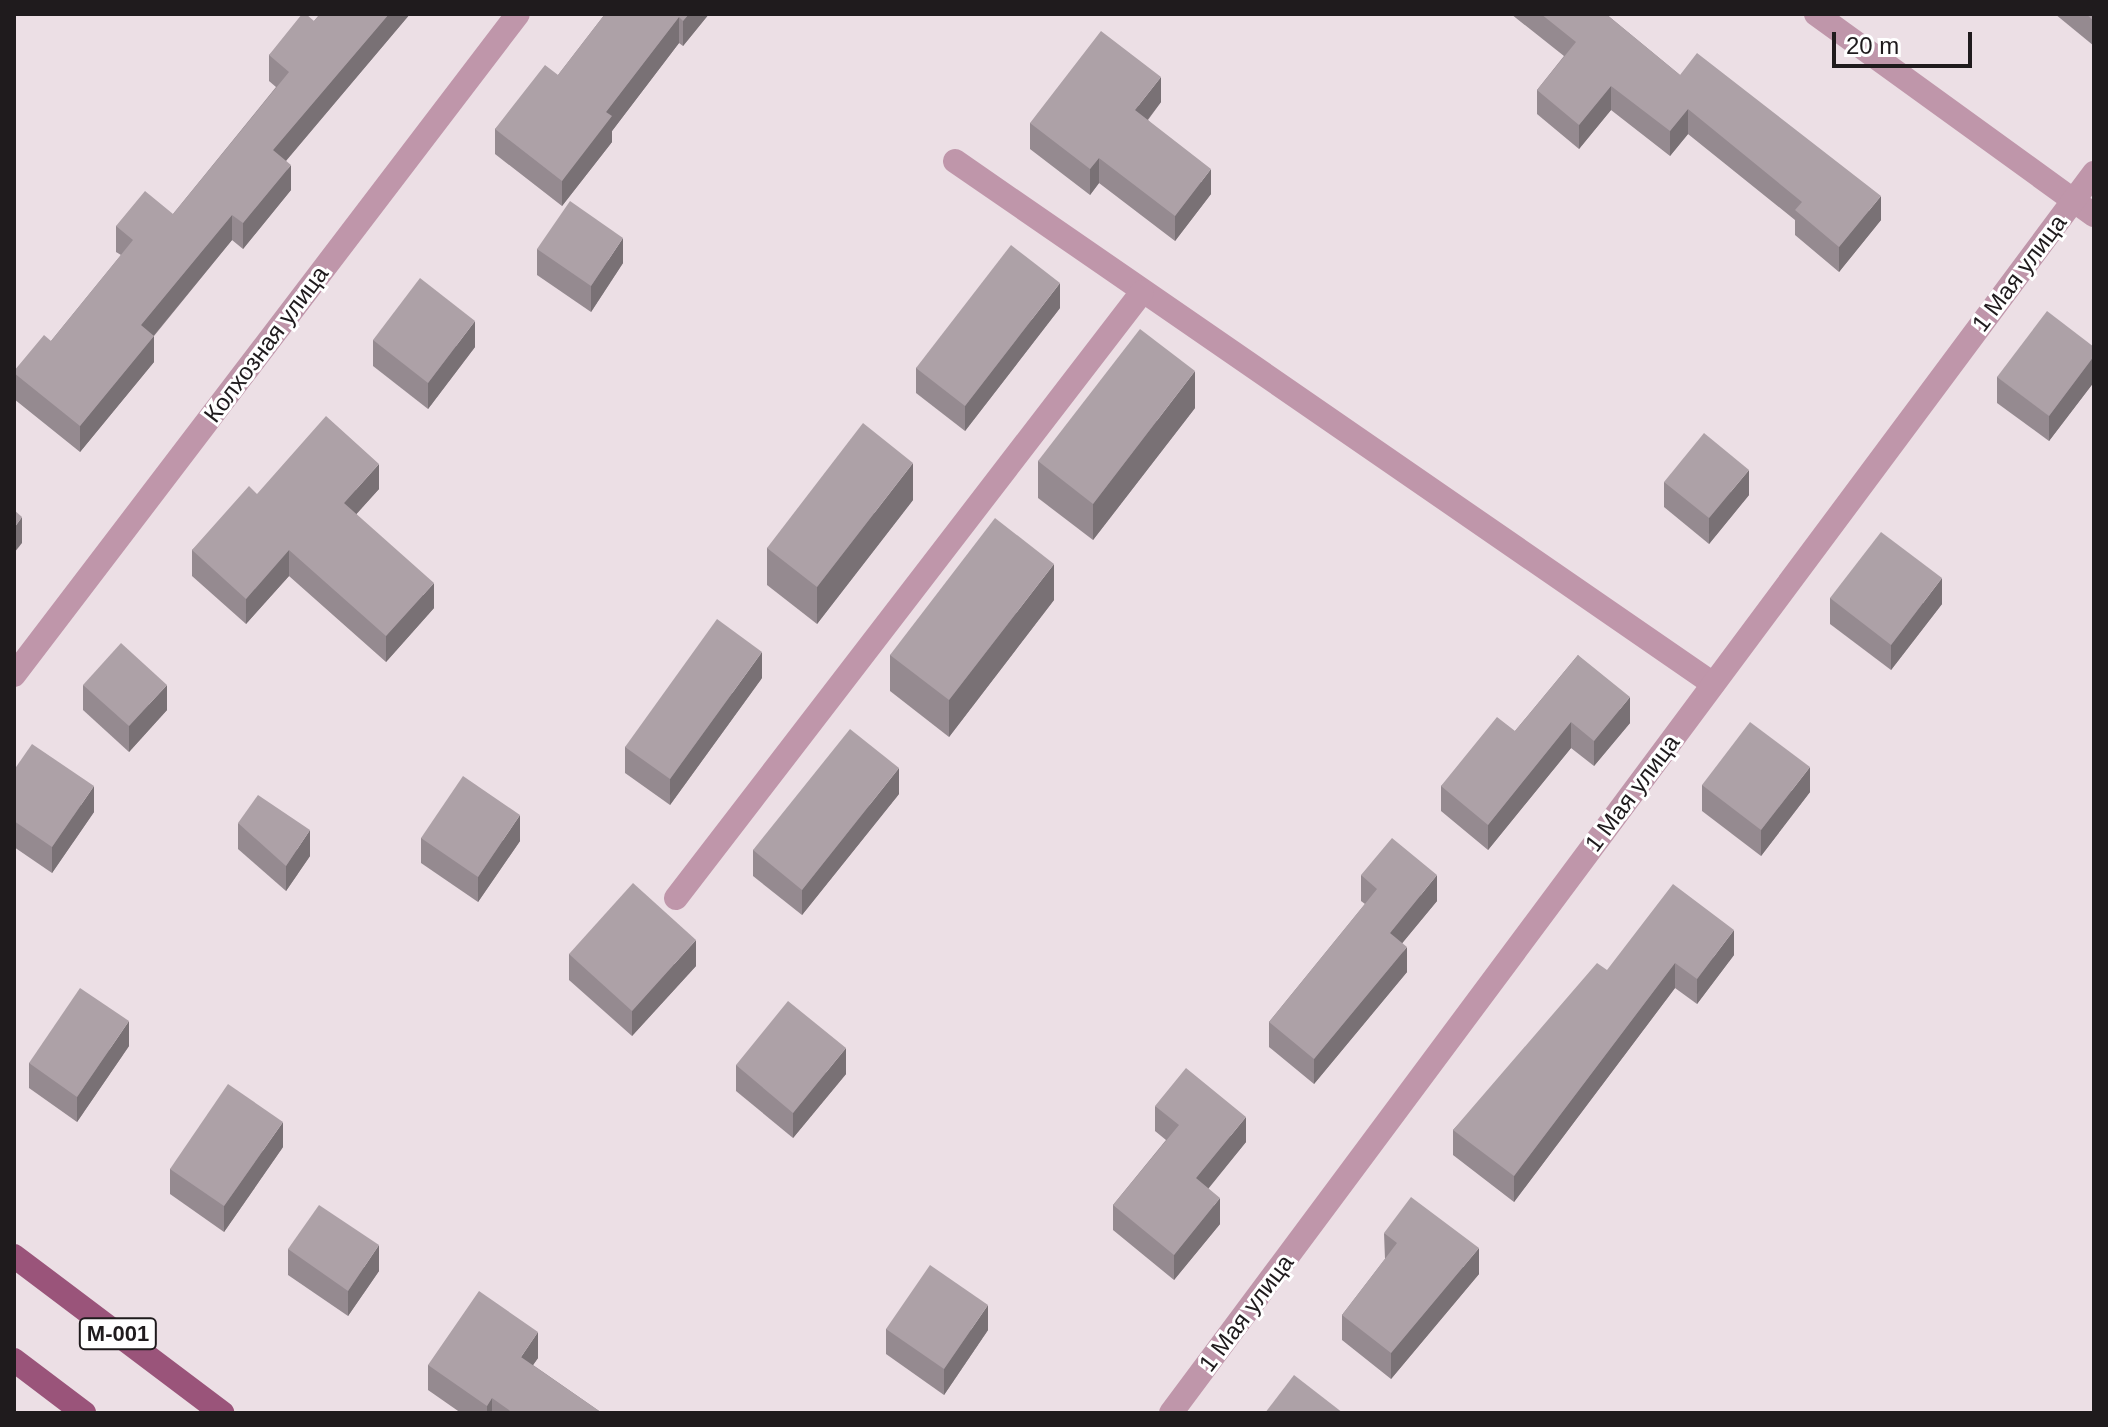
<!DOCTYPE html>
<html>
<head>
<meta charset="utf-8">
<style>
	body { margin:0 }
	#map { position:relative; width:2108px; height:1427px; overflow:hidden; background:#ecdfe5; font-family:Arial,sans-serif }
	div>[style] { position:absolute }
	.minor>* { height:24px; margin:-12px; padding:0 12px; transform-origin:12px; border-radius:12px; background:#bf96aa }
	.primary>* { height:24px; margin:-12px; padding:0 12px; transform-origin:12px; border-radius:12px; background:#9a547a }
	.wall>* { inset:0; background:#958a90 }
	.shaded-wall>* { inset:0; background:#797175 }
	.building>* { inset:0; background:#ada1a7 }
	span { translate:-50% -50%; white-space:nowrap; text-align:center; line-height:1.15; -webkit-text-stroke:6px #fff; paint-order:stroke }
	.shield-label span { padding:2px 6px; background:#fff; border:2px solid; border-radius:6px; -webkit-text-stroke-width:0 }
	.shield-label { font-size:22px; color:#1f1b1d; font-weight:700 }
	.street-label { font-size:24px; color:#1f1b1d }
	.frame { position:absolute; inset:0; border:16px solid #1f1b1d; pointer-events:none }
	.scale { position:absolute; left:1832px; top:32px; width:140px; height:36px; box-sizing:border-box; border:4px solid #1f1b1d; border-top:0; padding-left:10px; font-size:24px; line-height:28px; white-space:nowrap; color:#1f1b1d; -webkit-text-stroke:6px #fff; paint-order:stroke }
</style>
</head>
<body>
<div id="map">
	<div class="minor">
		<i style="left:1816px;top:14px;width:343px;rotate:35.9deg"></i>
		<i style="left:955px;top:161px;width:921px;rotate:34.6deg"></i>
		<i style="left:14px;top:675px;width:831px;rotate:-52.68deg"></i>
		<i style="left:676px;top:898px;width:764px;rotate:-52.44deg"></i>
		<i style="left:1171px;top:1413px;width:1546px;rotate:-53.34deg"></i>
	</div>
	<div class="primary">
		<i style="left:14px;top:1256px;width:261px;rotate:37deg"></i>
		<i style="left:14px;top:1360px;width:88px;rotate:37.1deg"></i>
	</div>
	<div class="wall">
		<i style="clip-path:polygon(320px 14px,410px 14px,286px 161px,291px 190px,243px 249px,232px 240px,154px 336px,154px 362px,80px 452px,14px 399px,14px 371px,51px 341px,121px 255px,116px 252px,116px 226px,173px 214px,276px 87px,269px 81px,269px 55px,314px 21px)"></i>
		<i style="clip-path:polygon(605px 14px,709px 14px,683px 46px,679px 43px,612px 131px,612px 142px,562px 206px,495px 154px,495px 129px,558px 75px)"></i>
		<i style="clip-path:polygon(1511px 14px,1606px 14px,1680px 75px,1881px 220px,1839px 272px,1795px 235px,1795px 220px,1688px 134px,1670px 156px,1611px 110px,1579px 149px,1537px 114px,1537px 90px,1564px 56px)"></i>
		<i style="clip-path:polygon(2055px 14px,2094px 14px,2094px 46px)"></i>
		<i style="clip-path:polygon(1161px 102px,1148px 120px,1211px 194px,1175px 241px,1099px 183px,1090px 195px,1030px 149px,1030px 123px)"></i>
		<i style="clip-path:polygon(537px 249px,623px 263px,591px 312px,537px 275px)"></i>
		<i style="clip-path:polygon(1060px 308px,965px 431px,916px 393px,916px 368px)"></i>
		<i style="clip-path:polygon(373px 340px,475px 347px,428px 409px,373px 366px)"></i>
		<i style="clip-path:polygon(2094px 347px,2094px 382px,2049px 441px,1997px 403px,1997px 377px)"></i>
		<i style="clip-path:polygon(1195px 408px,1093px 540px,1038px 498px,1038px 461px)"></i>
		<i style="clip-path:polygon(1664px 482px,1749px 495px,1709px 544px,1664px 507px)"></i>
		<i style="clip-path:polygon(379px 489px,356px 514px,434px 608px,386px 662px,289px 576px,246px 624px,192px 576px,192px 550px,257px 494px)"></i>
		<i style="clip-path:polygon(913px 500px,817px 624px,767px 585px,767px 548px)"></i>
		<i style="clip-path:polygon(1830px 598px,1942px 604px,1891px 670px,1830px 624px)"></i>
		<i style="clip-path:polygon(1054px 600px,949px 737px,890px 691px,890px 655px)"></i>
		<i style="clip-path:polygon(1578px 655px,1630px 723px,1594px 766px,1571px 748px,1488px 850px,1441px 811px,1441px 786px,1515px 731px)"></i>
		<i style="clip-path:polygon(762px 678px,670px 805px,625px 773px,625px 747px)"></i>
		<i style="clip-path:polygon(83px 685px,167px 710px,129px 752px,83px 710px)"></i>
		<i style="clip-path:polygon(14px 770px,94px 812px,52px 873px,14px 847px)"></i>
		<i style="clip-path:polygon(1702px 785px,1810px 792px,1761px 856px,1702px 811px)"></i>
		<i style="clip-path:polygon(899px 794px,802px 915px,753px 876px,753px 850px)"></i>
		<i style="clip-path:polygon(238px 823px,310px 856px,286px 891px,238px 849px)"></i>
		<i style="clip-path:polygon(421px 838px,520px 841px,478px 902px,421px 863px)"></i>
		<i style="clip-path:polygon(1361px 875px,1437px 901px,1402px 943px,1407px 972px,1314px 1084px,1269px 1047px,1269px 1022px,1365px 904px,1361px 901px)"></i>
		<i style="clip-path:polygon(569px 954px,696px 966px,632px 1036px,569px 980px)"></i>
		<i style="clip-path:polygon(1734px 955px,1697px 1004px,1675px 988px,1514px 1202px,1453px 1155px,1453px 1130px,1607px 970px)"></i>
		<i style="clip-path:polygon(129px 1046px,77px 1122px,29px 1088px,29px 1063px)"></i>
		<i style="clip-path:polygon(736px 1065px,846px 1074px,793px 1138px,736px 1091px)"></i>
		<i style="clip-path:polygon(1155px 1106px,1246px 1142px,1208px 1188px,1220px 1224px,1174px 1280px,1113px 1230px,1113px 1205px,1166px 1140px,1155px 1131px)"></i>
		<i style="clip-path:polygon(283px 1147px,224px 1232px,170px 1194px,170px 1169px)"></i>
		<i style="clip-path:polygon(1384px 1233px,1479px 1274px,1391px 1379px,1342px 1340px,1342px 1315px,1385px 1259px)"></i>
		<i style="clip-path:polygon(288px 1249px,379px 1271px,348px 1316px,288px 1275px)"></i>
		<i style="clip-path:polygon(886px 1329px,988px 1330px,944px 1395px,886px 1354px)"></i>
		<i style="clip-path:polygon(538px 1358px,533px 1365px,602px 1413px,461px 1413px,428px 1390px,428px 1365px)"></i>
	</div>
	<div class="shaded-wall">
		<i style="clip-path:polygon(389px 14px,410px 14px,273px 176px,273px 150px)"></i>
		<i style="clip-path:polygon(689px 14px,709px 14px,683px 46px,683px 21px)"></i>
		<i style="clip-path:polygon(679px 17px,679px 43px,612px 131px,612px 142px,562px 206px,562px 181px,606px 112px)"></i>
		<i style="clip-path:polygon(1161px 77px,1161px 102px,1135px 136px,1135px 110px)"></i>
		<i style="clip-path:polygon(1611px 86px,1611px 110px,1579px 149px,1579px 125px)"></i>
		<i style="clip-path:polygon(1688px 109px,1688px 134px,1670px 156px,1670px 131px)"></i>
		<i style="clip-path:polygon(1099px 158px,1099px 183px,1090px 195px,1090px 169px)"></i>
		<i style="clip-path:polygon(291px 165px,291px 190px,243px 249px,243px 223px)"></i>
		<i style="clip-path:polygon(1211px 169px,1211px 194px,1175px 241px,1175px 216px)"></i>
		<i style="clip-path:polygon(1881px 196px,1881px 220px,1839px 272px,1839px 247px)"></i>
		<i style="clip-path:polygon(232px 215px,232px 240px,141px 351px,141px 325px)"></i>
		<i style="clip-path:polygon(623px 238px,623px 263px,591px 312px,591px 286px)"></i>
		<i style="clip-path:polygon(1060px 283px,1060px 308px,965px 431px,965px 406px)"></i>
		<i style="clip-path:polygon(475px 321px,475px 347px,428px 409px,428px 383px)"></i>
		<i style="clip-path:polygon(154px 336px,154px 362px,80px 452px,80px 426px)"></i>
		<i style="clip-path:polygon(2094px 356px,2094px 382px,2049px 441px,2049px 416px)"></i>
		<i style="clip-path:polygon(1195px 371px,1195px 408px,1093px 540px,1093px 504px)"></i>
		<i style="clip-path:polygon(913px 463px,913px 500px,817px 624px,817px 587px)"></i>
		<i style="clip-path:polygon(379px 464px,379px 489px,344px 528px,344px 503px)"></i>
		<i style="clip-path:polygon(1749px 470px,1749px 495px,1709px 544px,1709px 518px)"></i>
		<i style="clip-path:polygon(22px 517px,22px 543px,14px 553px,14px 528px)"></i>
		<i style="clip-path:polygon(289px 550px,289px 576px,246px 624px,246px 599px)"></i>
		<i style="clip-path:polygon(1054px 564px,1054px 600px,949px 737px,949px 700px)"></i>
		<i style="clip-path:polygon(1942px 578px,1942px 604px,1891px 670px,1891px 645px)"></i>
		<i style="clip-path:polygon(434px 583px,434px 608px,386px 662px,386px 636px)"></i>
		<i style="clip-path:polygon(762px 652px,762px 678px,670px 805px,670px 779px)"></i>
		<i style="clip-path:polygon(167px 685px,167px 710px,129px 752px,129px 726px)"></i>
		<i style="clip-path:polygon(1630px 697px,1630px 723px,1594px 766px,1594px 741px)"></i>
		<i style="clip-path:polygon(1571px 722px,1571px 748px,1488px 850px,1488px 825px)"></i>
		<i style="clip-path:polygon(1810px 767px,1810px 792px,1761px 856px,1761px 830px)"></i>
		<i style="clip-path:polygon(899px 768px,899px 794px,802px 915px,802px 890px)"></i>
		<i style="clip-path:polygon(94px 786px,94px 812px,52px 873px,52px 847px)"></i>
		<i style="clip-path:polygon(520px 815px,520px 841px,478px 902px,478px 877px)"></i>
		<i style="clip-path:polygon(310px 830px,310px 856px,286px 891px,286px 866px)"></i>
		<i style="clip-path:polygon(1437px 875px,1437px 901px,1390px 958px,1390px 933px)"></i>
		<i style="clip-path:polygon(1734px 930px,1734px 955px,1697px 1004px,1697px 979px)"></i>
		<i style="clip-path:polygon(696px 940px,696px 966px,632px 1036px,632px 1011px)"></i>
		<i style="clip-path:polygon(1407px 947px,1407px 972px,1314px 1084px,1314px 1059px)"></i>
		<i style="clip-path:polygon(1675px 963px,1675px 988px,1514px 1202px,1514px 1176px)"></i>
		<i style="clip-path:polygon(129px 1021px,129px 1046px,77px 1122px,77px 1097px)"></i>
		<i style="clip-path:polygon(846px 1048px,846px 1074px,793px 1138px,793px 1113px)"></i>
		<i style="clip-path:polygon(1246px 1117px,1246px 1142px,1196px 1204px,1196px 1178px)"></i>
		<i style="clip-path:polygon(283px 1122px,283px 1147px,224px 1232px,224px 1206px)"></i>
		<i style="clip-path:polygon(1220px 1198px,1220px 1224px,1174px 1280px,1174px 1255px)"></i>
		<i style="clip-path:polygon(379px 1245px,379px 1271px,348px 1316px,348px 1291px)"></i>
		<i style="clip-path:polygon(1479px 1248px,1479px 1274px,1391px 1379px,1391px 1353px)"></i>
		<i style="clip-path:polygon(988px 1305px,988px 1330px,944px 1395px,944px 1369px)"></i>
		<i style="clip-path:polygon(538px 1332px,538px 1358px,521px 1382px,521px 1357px)"></i>
		<i style="clip-path:polygon(492px 1398px,492px 1413px,487px 1413px,487px 1406px)"></i>
	</div>
	<div class="building">
		<i style="clip-path:polygon(302px 14px,306px 14px,314px 21px,320px 14px,389px 14px,273px 150px,291px 165px,243px 223px,232px 215px,141px 325px,154px 336px,80px 426px,14px 373px,14px 371px,44px 335px,51px 341px,133px 240px,116px 226px,145px 191px,173px 214px,289px 72px,269px 55px)"></i>
		<i style="clip-path:polygon(605px 14px,689px 14px,683px 21px,679px 17px,606px 112px,612px 116px,562px 181px,495px 129px,545px 65px,558px 75px)"></i>
		<i style="clip-path:polygon(1541px 14px,1606px 14px,1680px 75px,1697px 53px,1881px 196px,1839px 247px,1795px 210px,1802px 202px,1688px 109px,1670px 131px,1611px 86px,1579px 125px,1537px 90px,1576px 42px)"></i>
		<i style="clip-path:polygon(2086px 14px,2094px 14px,2094px 21px)"></i>
		<i style="clip-path:polygon(1101px 31px,1161px 77px,1135px 110px,1211px 169px,1175px 216px,1099px 158px,1090px 169px,1030px 123px)"></i>
		<i style="clip-path:polygon(570px 201px,623px 238px,591px 286px,537px 249px)"></i>
		<i style="clip-path:polygon(1011px 245px,1060px 283px,965px 406px,916px 368px)"></i>
		<i style="clip-path:polygon(420px 278px,475px 321px,428px 383px,373px 340px)"></i>
		<i style="clip-path:polygon(2047px 311px,2094px 347px,2094px 356px,2049px 416px,1997px 377px)"></i>
		<i style="clip-path:polygon(1140px 329px,1195px 371px,1093px 504px,1038px 461px)"></i>
		<i style="clip-path:polygon(326px 416px,379px 464px,344px 503px,434px 583px,386px 636px,289px 550px,246px 599px,192px 550px,249px 486px,257px 494px)"></i>
		<i style="clip-path:polygon(863px 423px,913px 463px,817px 587px,767px 548px)"></i>
		<i style="clip-path:polygon(1704px 433px,1749px 470px,1709px 518px,1664px 482px)"></i>
		<i style="clip-path:polygon(14px 510px,22px 517px,14px 528px)"></i>
		<i style="clip-path:polygon(995px 518px,1054px 564px,949px 700px,890px 655px)"></i>
		<i style="clip-path:polygon(1881px 532px,1942px 578px,1891px 645px,1830px 598px)"></i>
		<i style="clip-path:polygon(717px 619px,762px 652px,670px 779px,625px 747px)"></i>
		<i style="clip-path:polygon(121px 643px,167px 685px,129px 726px,83px 685px)"></i>
		<i style="clip-path:polygon(1578px 655px,1630px 697px,1594px 741px,1571px 722px,1488px 825px,1441px 786px,1497px 717px,1515px 731px)"></i>
		<i style="clip-path:polygon(1750px 722px,1810px 767px,1761px 830px,1702px 785px)"></i>
		<i style="clip-path:polygon(850px 729px,899px 768px,802px 890px,753px 850px)"></i>
		<i style="clip-path:polygon(32px 744px,94px 786px,52px 847px,14px 821px,14px 770px)"></i>
		<i style="clip-path:polygon(463px 776px,520px 815px,478px 877px,421px 838px)"></i>
		<i style="clip-path:polygon(258px 795px,310px 830px,286px 866px,238px 823px)"></i>
		<i style="clip-path:polygon(1392px 838px,1437px 875px,1390px 933px,1407px 947px,1314px 1059px,1269px 1022px,1377px 889px,1361px 875px)"></i>
		<i style="clip-path:polygon(633px 883px,696px 940px,632px 1011px,569px 954px)"></i>
		<i style="clip-path:polygon(1673px 884px,1734px 930px,1697px 979px,1675px 963px,1514px 1176px,1453px 1130px,1597px 963px,1607px 970px)"></i>
		<i style="clip-path:polygon(80px 988px,129px 1021px,77px 1097px,29px 1063px)"></i>
		<i style="clip-path:polygon(788px 1001px,846px 1048px,793px 1113px,736px 1065px)"></i>
		<i style="clip-path:polygon(1186px 1068px,1246px 1117px,1196px 1178px,1220px 1198px,1174px 1255px,1113px 1205px,1179px 1125px,1155px 1106px)"></i>
		<i style="clip-path:polygon(228px 1084px,283px 1122px,224px 1206px,170px 1169px)"></i>
		<i style="clip-path:polygon(1411px 1197px,1479px 1248px,1391px 1353px,1342px 1315px,1397px 1243px,1384px 1233px)"></i>
		<i style="clip-path:polygon(319px 1205px,379px 1245px,348px 1291px,288px 1249px)"></i>
		<i style="clip-path:polygon(930px 1265px,988px 1305px,944px 1369px,886px 1329px)"></i>
		<i style="clip-path:polygon(479px 1291px,538px 1332px,521px 1357px,602px 1413px,513px 1413px,492px 1398px,487px 1406px,428px 1365px)"></i>
		<i style="clip-path:polygon(1294px 1375px,1343px 1413px,1265px 1413px)"></i>
	</div>
	<div class="shield-label">
		<span style="left:118px;top:1334px">M-001</span>
	</div>
	<div class="street-label">
		<span style="left:2019px;top:273px;rotate:-53deg">1 Мая улица</span>
		<span style="left:266px;top:344px;rotate:-53deg">Колхозная улица</span>
		<span style="left:1632px;top:793px;rotate:-53deg">1 Мая улица</span>
		<span style="left:1246px;top:1313px;rotate:-53deg">1 Мая улица</span>
	</div>
	<div class="frame"></div>
	<div class="scale">20 m</div>
</div>
</body>
</html>
